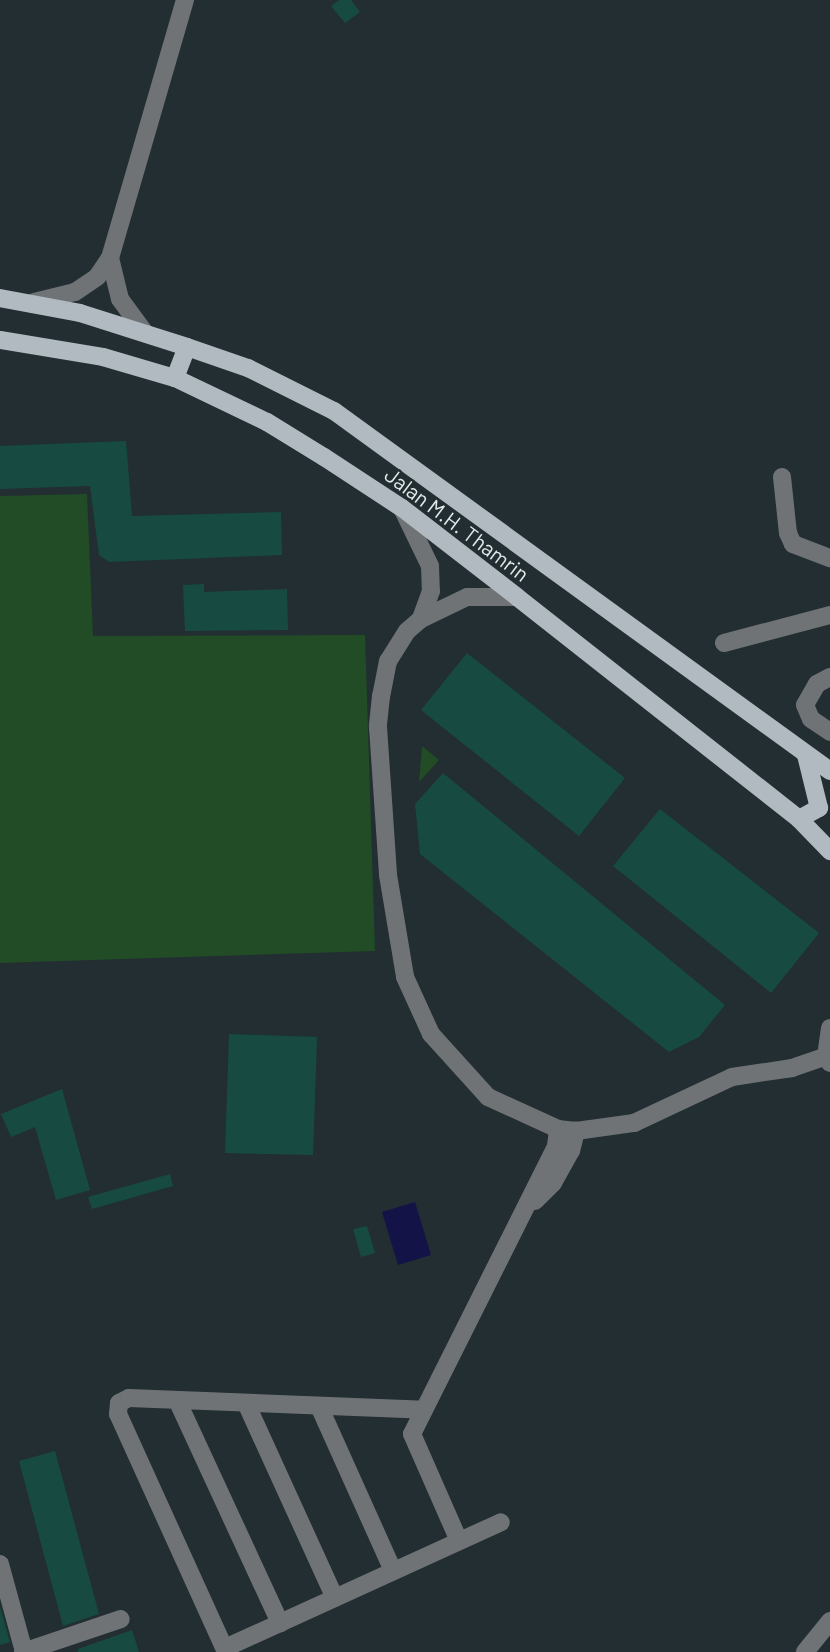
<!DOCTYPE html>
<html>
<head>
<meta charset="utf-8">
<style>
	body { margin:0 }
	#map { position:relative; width:830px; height:1652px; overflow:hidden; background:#222e31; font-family:Barlow,sans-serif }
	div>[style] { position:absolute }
	.green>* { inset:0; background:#214c26 }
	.water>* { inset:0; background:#131348 }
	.building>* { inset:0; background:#174b41 }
	.minor>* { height:18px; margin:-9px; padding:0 9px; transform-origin:9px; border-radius:9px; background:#6f7376 }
	.major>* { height:18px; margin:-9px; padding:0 9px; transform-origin:9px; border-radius:9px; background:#b1bac1 }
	span { translate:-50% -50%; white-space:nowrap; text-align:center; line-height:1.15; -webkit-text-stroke:5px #222e31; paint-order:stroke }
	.street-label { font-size:21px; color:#e2e9eb }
</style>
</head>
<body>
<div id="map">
	<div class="green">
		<i style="clip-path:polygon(87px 494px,93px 636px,365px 635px,375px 951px,0 963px,0 496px)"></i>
		<i style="clip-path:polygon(422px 746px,439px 760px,419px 782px)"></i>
	</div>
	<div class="water">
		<i style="clip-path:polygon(415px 1202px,431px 1255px,398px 1265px,382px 1212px)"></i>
	</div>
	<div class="building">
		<i style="clip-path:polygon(339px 0,351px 0,360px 12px,345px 23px,331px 6px)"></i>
		<i style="clip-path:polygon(126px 441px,132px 516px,281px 512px,282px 555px,109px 562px,99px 555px,90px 486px,0 489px,0 446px)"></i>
		<i style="clip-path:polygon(204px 584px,204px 592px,287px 589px,288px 630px,185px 631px,183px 585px)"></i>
		<i style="clip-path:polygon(467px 653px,625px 778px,579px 836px,421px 710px)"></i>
		<i style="clip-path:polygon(443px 773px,725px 1005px,699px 1037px,669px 1052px,420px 854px,415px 804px)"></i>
		<i style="clip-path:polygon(660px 809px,819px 933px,771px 993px,613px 866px)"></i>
		<i style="clip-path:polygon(229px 1034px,317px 1037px,313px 1155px,225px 1153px)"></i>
		<i style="clip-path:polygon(62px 1089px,90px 1190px,56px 1200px,35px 1127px,11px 1137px,1px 1114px)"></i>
		<i style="clip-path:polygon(170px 1174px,173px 1186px,92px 1209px,88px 1197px)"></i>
		<i style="clip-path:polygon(367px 1226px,375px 1253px,361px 1257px,353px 1229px)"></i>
		<i style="clip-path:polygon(55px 1451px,99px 1614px,63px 1626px,19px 1461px)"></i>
		<i style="clip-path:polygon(0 1607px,10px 1642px,0 1645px)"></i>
		<i style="clip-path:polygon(132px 1630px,139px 1652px,78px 1652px,78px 1649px)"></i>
	</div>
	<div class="minor">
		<i style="left:110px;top:258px;width:42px;rotate:76.3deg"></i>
		<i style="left:120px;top:299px;width:42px;rotate:53.7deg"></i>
		<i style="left:34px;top:302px;width:42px;rotate:-13.7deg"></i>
		<i style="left:75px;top:292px;width:27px;rotate:-34deg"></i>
		<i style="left:97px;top:277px;width:23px;rotate:-56deg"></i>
		<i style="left:110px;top:258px;width:269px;rotate:-73.8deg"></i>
		<i style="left:782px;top:477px;width:56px;rotate:83.9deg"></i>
		<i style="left:788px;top:533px;width:12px;rotate:66deg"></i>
		<i style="left:793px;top:544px;width:40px;rotate:21deg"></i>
		<i style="left:402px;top:508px;width:64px;rotate:64.2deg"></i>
		<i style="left:430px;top:566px;width:25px;rotate:88deg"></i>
		<i style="left:431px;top:591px;width:30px;rotate:110deg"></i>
		<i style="left:517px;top:597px;width:50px;rotate:180deg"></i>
		<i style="left:467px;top:597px;width:51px;rotate:154.4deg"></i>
		<i style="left:421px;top:619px;width:18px;rotate:139deg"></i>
		<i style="left:407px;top:631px;width:36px;rotate:122deg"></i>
		<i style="left:388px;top:661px;width:36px;rotate:101deg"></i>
		<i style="left:381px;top:696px;width:31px;rotate:96deg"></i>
		<i style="left:378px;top:727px;width:148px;rotate:86.1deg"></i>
		<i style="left:388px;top:875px;width:103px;rotate:80.5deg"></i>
		<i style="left:405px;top:977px;width:63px;rotate:65.5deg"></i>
		<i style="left:431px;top:1034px;width:85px;rotate:47.9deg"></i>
		<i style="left:488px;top:1097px;width:77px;rotate:24.6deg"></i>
		<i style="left:558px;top:1129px;width:18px;rotate:6deg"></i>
		<i style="left:576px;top:1131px;width:59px;rotate:-7.9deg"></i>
		<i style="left:634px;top:1123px;width:108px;rotate:-25.1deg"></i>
		<i style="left:732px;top:1077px;width:61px;rotate:-8.5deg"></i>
		<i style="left:792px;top:1068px;width:36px;rotate:-19deg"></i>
		<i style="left:724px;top:643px;width:110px;rotate:-14.8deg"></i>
		<i style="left:830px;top:677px;width:15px;rotate:152deg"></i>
		<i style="left:817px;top:684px;width:24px;rotate:120deg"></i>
		<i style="left:805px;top:705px;width:15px;rotate:67deg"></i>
		<i style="left:811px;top:719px;width:23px;rotate:34deg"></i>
		<i style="left:830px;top:1028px;width:28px;rotate:98deg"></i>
		<i style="left:826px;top:1056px;width:8px;rotate:60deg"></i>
		<i style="left:535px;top:1201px;width:25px;rotate:-45deg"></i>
		<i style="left:553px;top:1183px;width:37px;rotate:-61deg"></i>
		<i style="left:571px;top:1151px;width:21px;rotate:-76deg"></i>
		<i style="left:177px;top:1400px;width:246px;rotate:65.2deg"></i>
		<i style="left:246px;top:1403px;width:214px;rotate:65.5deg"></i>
		<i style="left:319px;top:1406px;width:181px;rotate:65.8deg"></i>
		<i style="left:459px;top:1541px;width:117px;rotate:-113.7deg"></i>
		<i style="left:412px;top:1434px;width:322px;rotate:-63.4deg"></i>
		<i style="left:556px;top:1146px;width:17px;rotate:-83deg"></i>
		<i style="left:0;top:1564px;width:91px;rotate:74.7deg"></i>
		<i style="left:225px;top:1648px;width:303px;rotate:-24.5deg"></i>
		<i style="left:23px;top:1652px;width:103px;rotate:-18.6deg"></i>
		<i style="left:226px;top:1652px;width:261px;rotate:-114.4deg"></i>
		<i style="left:118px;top:1414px;width:11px;rotate:-85deg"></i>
		<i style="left:119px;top:1403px;width:11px;rotate:-27deg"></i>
		<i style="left:129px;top:1398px;width:295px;rotate:2.3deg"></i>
		<i style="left:805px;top:1652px;width:40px;rotate:-51deg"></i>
	</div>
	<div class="major">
		<i style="left:0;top:298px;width:81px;rotate:10.6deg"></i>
		<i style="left:80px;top:313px;width:112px;rotate:17.6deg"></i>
		<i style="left:187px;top:347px;width:65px;rotate:19deg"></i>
		<i style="left:248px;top:368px;width:96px;rotate:26.6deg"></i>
		<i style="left:334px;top:411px;width:613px;rotate:35.97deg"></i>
		<i style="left:0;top:340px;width:104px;rotate:9.4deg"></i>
		<i style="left:103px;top:357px;width:75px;rotate:16.3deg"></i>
		<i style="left:175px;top:378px;width:102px;rotate:25.6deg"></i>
		<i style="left:267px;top:422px;width:67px;rotate:31.6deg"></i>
		<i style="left:324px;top:457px;width:93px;rotate:33.2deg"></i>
		<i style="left:402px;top:508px;width:145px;rotate:37.7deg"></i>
		<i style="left:517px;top:597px;width:359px;rotate:38.2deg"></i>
		<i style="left:799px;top:819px;width:45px;rotate:45.9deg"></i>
		<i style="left:175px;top:378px;width:33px;rotate:-69deg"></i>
		<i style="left:799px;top:819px;width:23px;rotate:-29deg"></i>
		<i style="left:819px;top:808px;width:55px;rotate:-103.8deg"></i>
	</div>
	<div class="street-label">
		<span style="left:457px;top:524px;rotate:37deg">Jalan M.H. Thamrin</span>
	</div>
</div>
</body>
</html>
